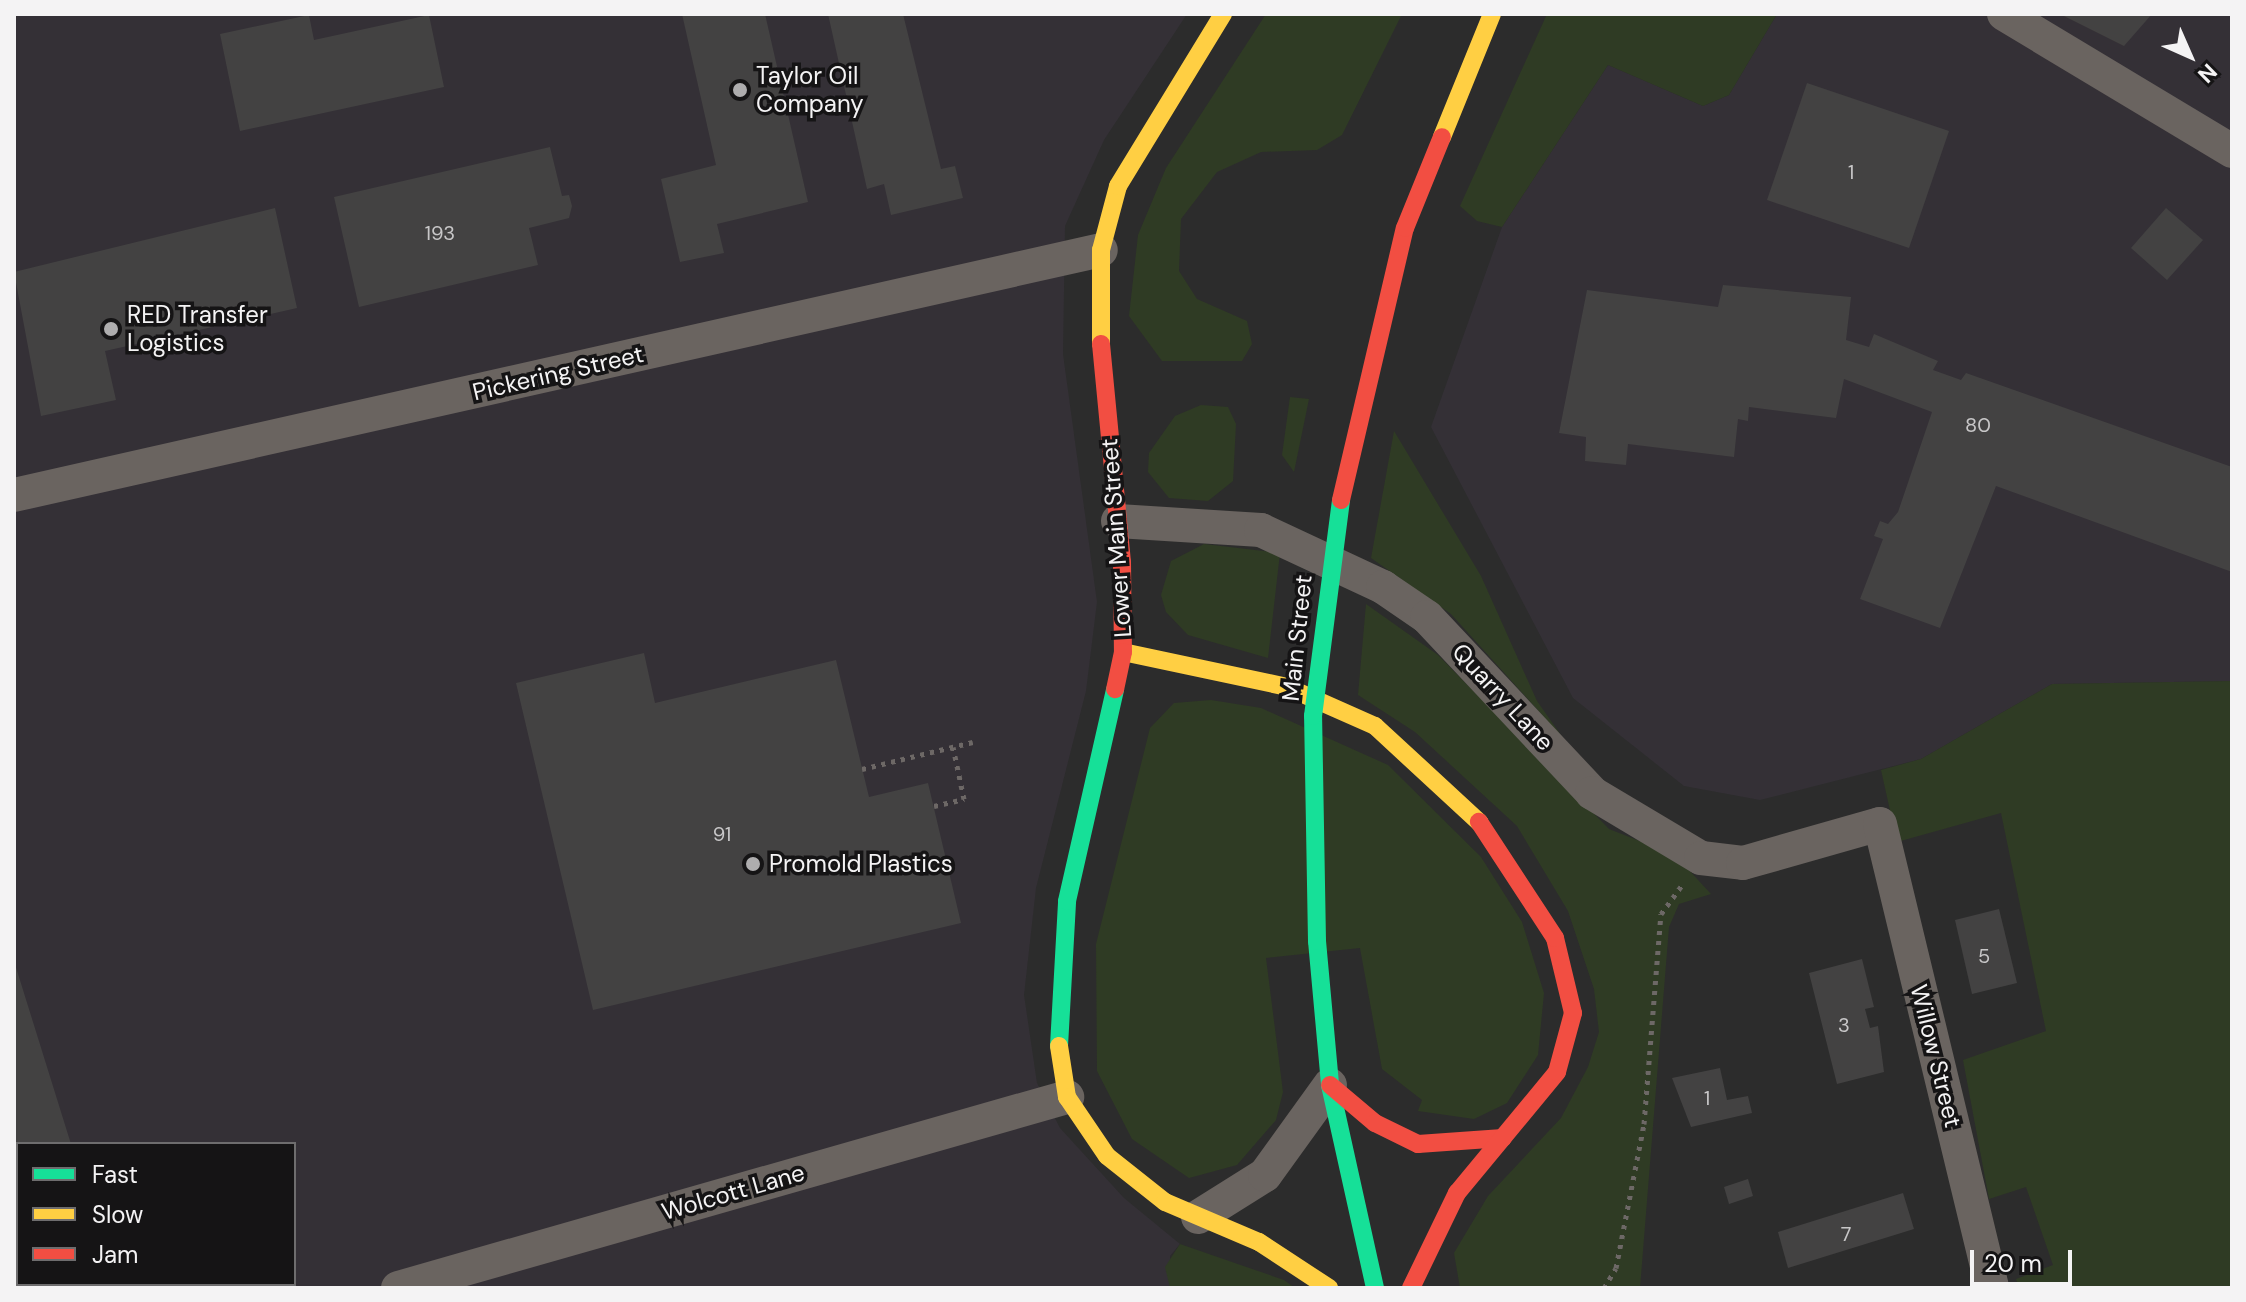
<!DOCTYPE html>
<html>
<head>
<meta charset="utf-8">
<style>
	body { margin:0 }
	#map { position:relative; width:2246px; height:1302px; overflow:hidden; background:#2c2c2c; font-family:"DM Sans",sans-serif }
	div>[style] { position:absolute }
	.built>* { inset:0; background:#343036 }
	.green>* { inset:0; background:#2f3b24 }
	.building>* { inset:0; background:#434242 }
	.path>* { height:5px; margin-top:-2.5px; transform-origin:0; background:repeating-linear-gradient(90deg,#6d6866 0 4px,transparent 0 10px) }
	.street>* { height:34px; margin:-17px; padding:0 17px; transform-origin:17px; border-radius:17px; background:#6a6460 }
	.fast>* { height:18px; margin:-9px; padding:0 9px; transform-origin:9px; border-radius:9px; background:#16e098 }
	.slow>* { height:18px; margin:-9px; padding:0 9px; transform-origin:9px; border-radius:9px; background:#ffcf43 }
	.jam>* { height:18px; margin:-9px; padding:0 9px; transform-origin:9px; border-radius:9px; background:#f24e42 }
	.fast-bridge>* { height:18px; margin:-9px; padding:0 9px; transform-origin:9px; border-radius:9px; background:#16e098 }
	.slow-bridge>* { height:18px; margin:-9px; padding:0 9px; transform-origin:9px; border-radius:9px; background:#ffcf43 }
	.jam-bridge>* { height:18px; margin:-9px; padding:0 9px; transform-origin:9px; border-radius:9px; background:#f24e42 }
	.dots>* { width:22px; height:22px; translate:-50% -50%; box-sizing:border-box; border:4px solid #151415; border-radius:50% }
	span { translate:-50% -50%; white-space:nowrap; text-align:center; line-height:1.15; -webkit-text-stroke:7px #151415; paint-order:stroke }
	.number-label { font-size:20px; color:#c8c7c8 }
	.number-label span { -webkit-text-stroke-width:0 }
	.poi-label { font-size:24px; color:#f4f3f4 }
	.left { translate:0 -50%; text-align:left }
	.street-label { font-size:24px; color:#f4f3f4 }
	.frame { position:absolute; inset:0; border:16px solid #f4f3f4; pointer-events:none }
	.legend { position:absolute; left:16px; top:1142px; width:280px; height:144px; box-sizing:border-box; background:#151415; border:2px solid #6e6d6e; margin:0; padding:10px 14px; list-style:none; font-size:24px; color:#f4f3f4 }
	.legend li { display:flex; align-items:center; gap:16px; height:40px }
	.legend b { width:40px; border:2px solid #6e6d6e }
	.north { position:absolute; left:2150px; top:16px; width:80px; height:80px; -webkit-text-stroke:6px #151415; paint-order:stroke; rotate:135deg; font-size:22px; font-weight:700; line-height:32px; text-align:center; color:#f4f3f4 }
	.north::after { content:''; display:block; margin:auto; width:28px; height:36px; background:#f4f3f4; clip-path:polygon(50% 0,100% 100%,50% 72%,0 100%) }
	.scale { position:absolute; left:1970px; top:1250px; width:102px; height:36px; box-sizing:border-box; border:4px solid #f4f3f4; border-top:0; padding-left:10px; font-size:24px; line-height:28px; white-space:nowrap; color:#f4f3f4; -webkit-text-stroke:6px #151415; paint-order:stroke }
</style>
</head>
<body>
<div id="map">
	<div class="built">
		<i style="clip-path:polygon(evenodd,14px 14px,1187px 14px,1104px 140px,1065px 226px,1063px 354px,1097px 602px,1086px 691px,1036px 888px,1024px 995px,1037px 1083px,1060px 1128px,1124px 1198px,1180px 1244px,1170px 1256px,1170px 1288px,14px 1288px,14px 14px,18px 1144px,294px 1144px,294px 1284px,18px 1284px,18px 1144px)"></i>
		<i style="clip-path:polygon(1777px 14px,2232px 14px,2232px 681px,2052px 684px,1921px 759px,1760px 800px,1684px 786px,1573px 698px,1431px 427px,1502px 227px,1608px 65px,1703px 106px,1729px 95px)"></i>
	</div>
	<div class="green">
		<i style="clip-path:polygon(1266px 14px,1402px 14px,1342px 135px,1317px 150px,1261px 152px,1217px 172px,1181px 219px,1179px 271px,1197px 299px,1247px 321px,1252px 344px,1242px 361px,1162px 361px,1129px 316px,1138px 235px,1166px 168px)"></i>
		<i style="clip-path:polygon(1547px 14px,1777px 14px,1729px 95px,1703px 106px,1608px 65px,1502px 227px,1477px 221px,1460px 206px)"></i>
		<i style="clip-path:polygon(1290px 397px,1309px 399px,1294px 472px,1282px 455px)"></i>
		<i style="clip-path:polygon(1201px 405px,1228px 407px,1236px 424px,1233px 481px,1208px 501px,1169px 498px,1148px 472px,1149px 453px,1175px 416px)"></i>
		<i style="clip-path:polygon(1394px 431px,1481px 576px,1537px 701px,1563px 738px,1451px 614px,1371px 558px)"></i>
		<i style="clip-path:polygon(1204px 544px,1280px 553px,1268px 658px,1188px 635px,1166px 612px,1161px 595px,1171px 561px)"></i>
		<i style="clip-path:polygon(1366px 604px,1438px 655px,1609px 829px,1675px 855px,1711px 894px,1679px 904px,1669px 927px,1640px 1288px,1460px 1288px,1454px 1253px,1488px 1196px,1561px 1118px,1588px 1067px,1599px 1032px,1594px 989px,1568px 911px,1517px 826px,1415px 732px,1358px 695px)"></i>
		<i style="clip-path:polygon(2232px 681px,2232px 1288px,2019px 1288px,2016px 1279px,2053px 1265px,2026px 1187px,1989px 1199px,1963px 1060px,2046px 1031px,2001px 813px,1897px 842px,1881px 770px,1921px 759px,2052px 684px)"></i>
		<i style="clip-path:polygon(1211px 700px,1261px 708px,1388px 765px,1481px 857px,1522px 922px,1544px 993px,1538px 1055px,1507px 1103px,1474px 1119px,1418px 1111px,1422px 1100px,1382px 1069px,1360px 948px,1266px 958px,1283px 1092px,1276px 1120px,1237px 1165px,1189px 1178px,1132px 1139px,1097px 1071px,1096px 944px,1150px 728px,1174px 703px)"></i>
		<i style="clip-path:polygon(1180px 1244px,1284px 1280px,1295px 1288px,1170px 1288px,1165px 1267px)"></i>
	</div>
	<div class="building">
		<i style="clip-path:polygon(682px 14px,765px 14px,808px 202px,717px 224px,724px 253px,680px 262px,661px 179px,716px 165px)"></i>
		<i style="clip-path:polygon(828px 14px,903px 14px,941px 169px,955px 166px,963px 198px,891px 215px,884px 184px,867px 189px)"></i>
		<i style="clip-path:polygon(2060px 14px,2152px 14px,2124px 46px)"></i>
		<i style="clip-path:polygon(309px 15px,314px 40px,429px 15px,444px 87px,240px 131px,220px 34px)"></i>
		<i style="clip-path:polygon(1807px 83px,1949px 131px,1909px 248px,1767px 200px)"></i>
		<i style="clip-path:polygon(550px 147px,562px 196px,569px 195px,572px 206px,569px 218px,529px 228px,538px 265px,359px 307px,334px 197px)"></i>
		<i style="clip-path:polygon(275px 208px,297px 308px,105px 351px,116px 400px,41px 416px,14px 272px)"></i>
		<i style="clip-path:polygon(2166px 208px,2203px 240px,2167px 280px,2131px 248px)"></i>
		<i style="clip-path:polygon(1723px 285px,1851px 297px,1846px 340px,1869px 347px,1874px 334px,1938px 361px,1933px 370px,1961px 380px,1966px 373px,2232px 467px,2232px 572px,1996px 486px,1940px 628px,1860px 599px,1883px 539px,1874px 536px,1880px 521px,1888px 524px,1898px 512px,1932px 412px,1844px 379px,1836px 418px,1749px 407px,1748px 421px,1738px 419px,1734px 457px,1628px 444px,1626px 465px,1585px 461px,1586px 437px,1559px 433px,1587px 290px,1718px 307px)"></i>
		<i style="clip-path:polygon(644px 653px,655px 703px,836px 660px,869px 797px,928px 783px,961px 923px,593px 1010px,516px 683px)"></i>
		<i style="clip-path:polygon(1999px 909px,2017px 983px,1972px 994px,1955px 920px)"></i>
		<i style="clip-path:polygon(1862px 959px,1874px 1007px,1865px 1009px,1870px 1028px,1878px 1026px,1884px 1072px,1837px 1084px,1809px 973px)"></i>
		<i style="clip-path:polygon(14px 961px,71px 1144px,18px 1144px,14px 1253px)"></i>
		<i style="clip-path:polygon(1720px 1068px,1727px 1100px,1748px 1096px,1752px 1113px,1691px 1127px,1672px 1078px)"></i>
		<i style="clip-path:polygon(1748px 1179px,1753px 1196px,1729px 1204px,1724px 1187px)"></i>
		<i style="clip-path:polygon(1903px 1193px,1914px 1229px,1788px 1268px,1778px 1232px)"></i>
	</div>
	<div class="path">
		<i style="left:862px;top:769px;width:114px;rotate:-13.7deg"></i>
		<i style="left:934px;top:806px;width:31px;rotate:-13deg"></i>
		<i style="left:964px;top:799px;width:53px;rotate:-101.9deg"></i>
		<i style="left:1604px;top:1288px;width:23px;rotate:-59deg"></i>
		<i style="left:1616px;top:1268px;width:147px;rotate:-79deg"></i>
		<i style="left:1644px;top:1124px;width:211px;rotate:-85.4deg"></i>
		<i style="left:1661px;top:914px;width:37px;rotate:-54deg"></i>
	</div>
	<div class="street">
		<i style="left:2004px;top:14px;width:266px;rotate:31deg"></i>
		<i style="left:14px;top:495px;width:1114px;rotate:-12.7deg"></i>
		<i style="left:1118px;top:521px;width:143px;rotate:3.6deg"></i>
		<i style="left:1261px;top:530px;width:135px;rotate:25deg"></i>
		<i style="left:1383px;top:587px;width:53px;rotate:34.3deg"></i>
		<i style="left:1427px;top:617px;width:241px;rotate:46.8deg"></i>
		<i style="left:1592px;top:793px;width:127px;rotate:30.8deg"></i>
		<i style="left:1701px;top:858px;width:42px;rotate:6.8deg"></i>
		<i style="left:1743px;top:863px;width:142px;rotate:-15.9deg"></i>
		<i style="left:1880px;top:824px;width:477px;rotate:76.4deg"></i>
		<i style="left:1198px;top:1217px;width:79px;rotate:-32.1deg"></i>
		<i style="left:1265px;top:1175px;width:111px;rotate:-54.2deg"></i>
		<i style="left:398px;top:1288px;width:696px;rotate:-15.93deg"></i>
	</div>
	<div class="fast">
		<i style="left:1317px;top:941px;width:145px;rotate:84.8deg"></i>
		<i style="left:1330px;top:1085px;width:208px;rotate:77.5deg"></i>
		<i style="left:1059px;top:1046px;width:145px;rotate:-86.8deg"></i>
		<i style="left:1067px;top:901px;width:217px;rotate:-77.2deg"></i>
	</div>
	<div class="slow">
		<i style="left:1101px;top:344px;width:94px;rotate:-90deg"></i>
		<i style="left:1101px;top:250px;width:66px;rotate:-75.1deg"></i>
		<i style="left:1118px;top:186px;width:202px;rotate:-58.6deg"></i>
		<i style="left:1123px;top:652px;width:168px;rotate:12deg"></i>
		<i style="left:1287px;top:687px;width:96px;rotate:23.9deg"></i>
		<i style="left:1375px;top:726px;width:142px;rotate:42.7deg"></i>
		<i style="left:1059px;top:1046px;width:52px;rotate:81.1deg"></i>
		<i style="left:1067px;top:1097px;width:71px;rotate:55.9deg"></i>
		<i style="left:1107px;top:1156px;width:74px;rotate:38.4deg"></i>
		<i style="left:1165px;top:1202px;width:102px;rotate:23.1deg"></i>
		<i style="left:1259px;top:1242px;width:84px;rotate:33.3deg"></i>
	</div>
	<div class="jam">
		<i style="left:1101px;top:344px;width:219px;rotate:84.5deg"></i>
		<i style="left:1122px;top:562px;width:90px;rotate:89.4deg"></i>
		<i style="left:1123px;top:652px;width:38px;rotate:102deg"></i>
		<i style="left:1330px;top:1085px;width:59px;rotate:40.2deg"></i>
		<i style="left:1375px;top:1123px;width:48px;rotate:26deg"></i>
		<i style="left:1418px;top:1144px;width:85px;rotate:-4deg"></i>
		<i style="left:1411px;top:1288px;width:106px;rotate:-64.2deg"></i>
		<i style="left:1457px;top:1193px;width:157px;rotate:-50.4deg"></i>
		<i style="left:1557px;top:1072px;width:61px;rotate:-74.8deg"></i>
		<i style="left:1573px;top:1013px;width:77px;rotate:-103.5deg"></i>
		<i style="left:1555px;top:938px;width:139px;rotate:-123.2deg"></i>
	</div>
	<div class="fast-bridge">
		<i style="left:1317px;top:941px;width:225px;rotate:-91deg"></i>
		<i style="left:1313px;top:716px;width:218px;rotate:-82.6deg"></i>
	</div>
	<div class="slow-bridge">
		<i style="left:1442px;top:137px;width:133px;rotate:-67.9deg"></i>
	</div>
	<div class="jam-bridge">
		<i style="left:1341px;top:500px;width:279px;rotate:-76.8deg"></i>
		<i style="left:1405px;top:228px;width:98px;rotate:-67.9deg"></i>
	</div>
	<div class="dots">
		<i style="left:740px;top:90px;background:#aeadae"></i>
		<i style="left:111px;top:329px;background:#aeadae"></i>
		<i style="left:753px;top:864px;background:#aeadae"></i>
	</div>
	<div class="number-label">
		<span style="left:1851px;top:172px">1</span>
		<span style="left:440px;top:233px">193</span>
		<span style="left:1978px;top:425px">80</span>
		<span style="left:722px;top:834px">91</span>
		<span style="left:1984px;top:956px">5</span>
		<span style="left:1844px;top:1025px">3</span>
		<span style="left:1707px;top:1098px">1</span>
		<span style="left:1846px;top:1234px">7</span>
	</div>
	<div class="poi-label">
		<span class="left" style="left:756px;top:90px">Taylor Oil<br>Company</span>
		<span class="left" style="left:127px;top:329px">RED Transfer<br>Logistics</span>
		<span class="left" style="left:769px;top:864px">Promold Plastics</span>
	</div>
	<div class="street-label">
		<span style="left:558px;top:373px;rotate:-13deg">Pickering Street</span>
		<span style="left:1116px;top:538px;rotate:-94deg">Lower Main Street</span>
		<span style="left:1297px;top:638px;rotate:-84deg">Main Street</span>
		<span style="left:1503px;top:697px;rotate:47deg">Quarry Lane</span>
		<span style="left:1936px;top:1056px;rotate:76deg">Willow Street</span>
		<span style="left:733px;top:1192px;rotate:-16deg">Wolcott Lane</span>
	</div>
	<div class="frame"></div>
	<ul class="legend">
	<li><b style="height:10px;background:#16e098"></b>Fast</li>
	<li><b style="height:10px;background:#ffcf43"></b>Slow</li>
	<li><b style="height:10px;background:#f24e42"></b>Jam</li>
	</ul>
	<div class="north">N</div>
	<div class="scale">20 m</div>
</div>
</body>
</html>
